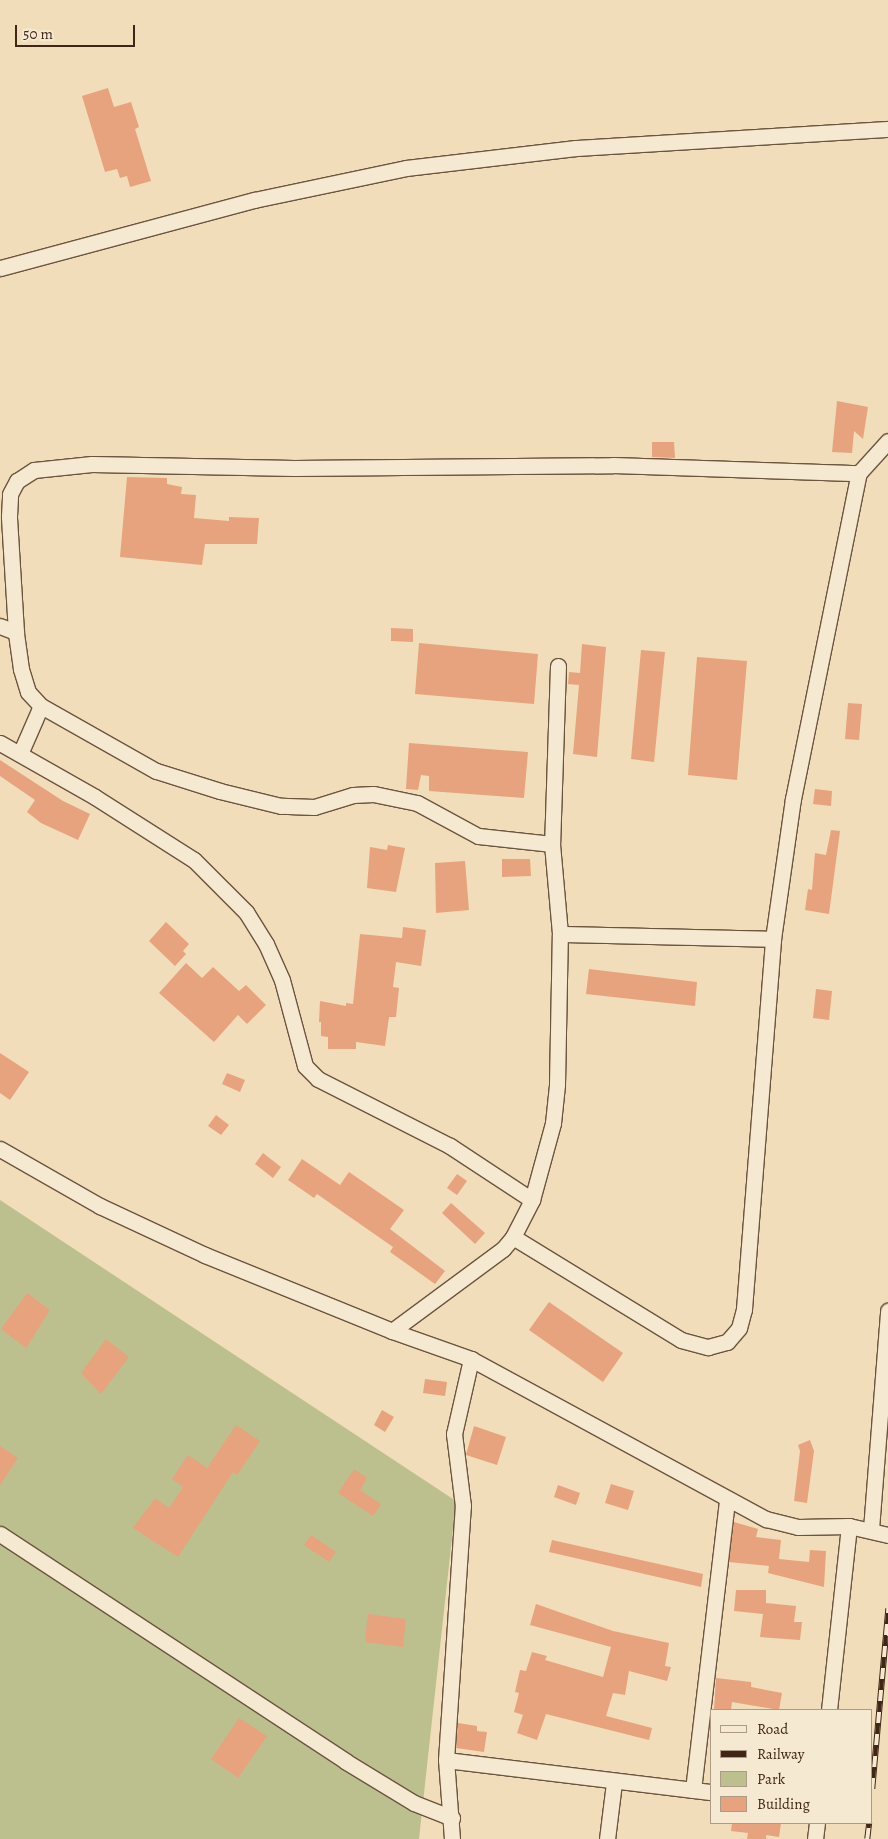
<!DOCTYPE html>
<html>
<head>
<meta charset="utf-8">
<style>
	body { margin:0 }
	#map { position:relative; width:888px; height:1839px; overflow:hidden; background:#f1ddb9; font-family:Alegreya,serif }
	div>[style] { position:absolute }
	.green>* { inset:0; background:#bcc08e }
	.building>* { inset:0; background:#e7a37d }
	.roads { filter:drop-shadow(1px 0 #6c543f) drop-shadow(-1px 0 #6c543f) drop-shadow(0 1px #6c543f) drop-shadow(0 -1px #6c543f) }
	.minor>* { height:15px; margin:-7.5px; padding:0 7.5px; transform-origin:7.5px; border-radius:7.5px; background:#f6e9d2 }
	.rail>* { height:5.5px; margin-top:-2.75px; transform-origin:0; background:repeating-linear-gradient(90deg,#f6e9d2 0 11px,#402616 0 22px); box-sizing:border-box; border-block:1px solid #402616 }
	span { translate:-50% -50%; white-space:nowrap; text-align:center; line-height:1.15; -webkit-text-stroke:4px #f6e9d2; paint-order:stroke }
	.legend { position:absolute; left:710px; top:1709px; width:162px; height:115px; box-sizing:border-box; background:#f6e9d2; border:1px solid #ad9b87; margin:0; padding:6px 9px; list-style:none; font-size:15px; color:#402616 }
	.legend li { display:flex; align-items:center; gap:10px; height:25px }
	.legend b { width:25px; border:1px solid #ad9b87 }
	.scale { position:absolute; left:15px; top:25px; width:120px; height:22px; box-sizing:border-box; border:2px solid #402616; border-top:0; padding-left:6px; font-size:15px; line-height:18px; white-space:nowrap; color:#402616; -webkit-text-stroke:4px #f6e9d2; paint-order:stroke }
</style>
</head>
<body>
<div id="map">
	<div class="green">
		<i style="clip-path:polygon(0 1200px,456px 1501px,419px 1839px,0 1839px)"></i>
	</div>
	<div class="building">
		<i style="clip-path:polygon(108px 88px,114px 107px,131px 102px,139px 127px,135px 129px,151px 181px,130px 187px,127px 176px,120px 178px,117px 169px,105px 172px,82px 96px)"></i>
		<i style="clip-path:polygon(837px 401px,868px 407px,863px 439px,854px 431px,852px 453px,832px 452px)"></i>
		<i style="clip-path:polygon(652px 442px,674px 442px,675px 458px,652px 457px)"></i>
		<i style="clip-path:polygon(127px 477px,167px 478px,167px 484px,182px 487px,181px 494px,196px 495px,194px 518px,229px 521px,229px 517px,259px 518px,257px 544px,205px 544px,202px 565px,120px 557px)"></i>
		<i style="clip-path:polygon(391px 628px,413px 629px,413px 642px,391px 641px)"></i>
		<i style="clip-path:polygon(419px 643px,538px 654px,534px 704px,415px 694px)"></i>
		<i style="clip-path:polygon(582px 644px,606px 647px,597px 757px,573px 754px,579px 685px,568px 684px,569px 672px,580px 673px)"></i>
		<i style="clip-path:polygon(641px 650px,665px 652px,654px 762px,631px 759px)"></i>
		<i style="clip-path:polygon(697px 657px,747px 661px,737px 780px,688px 775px)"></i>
		<i style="clip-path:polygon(848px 703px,862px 704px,859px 740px,845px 739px)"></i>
		<i style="clip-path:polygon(409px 743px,528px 752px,524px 798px,429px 791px,429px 776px,421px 775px,418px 790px,406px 789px)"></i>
		<i style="clip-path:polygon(0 760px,63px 801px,90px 814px,78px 840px,41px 823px,27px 812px,35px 800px,0 776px)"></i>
		<i style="clip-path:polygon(815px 789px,832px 791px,831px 806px,813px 804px)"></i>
		<i style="clip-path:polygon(831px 830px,840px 831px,829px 914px,805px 910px,808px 889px,812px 890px,815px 853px,826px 855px)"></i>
		<i style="clip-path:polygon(388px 845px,405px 848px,396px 892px,367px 888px,370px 847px,387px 850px)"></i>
		<i style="clip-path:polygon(502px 859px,530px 859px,531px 876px,502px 877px)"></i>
		<i style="clip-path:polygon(465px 861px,469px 910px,436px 913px,435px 863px)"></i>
		<i style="clip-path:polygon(166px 922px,189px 944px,183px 951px,186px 954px,175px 966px,149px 941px)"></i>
		<i style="clip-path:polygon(403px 927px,426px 930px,421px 966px,396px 962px,393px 987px,399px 988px,396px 1017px,389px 1017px,385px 1046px,356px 1042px,356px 1049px,328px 1049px,328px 1037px,321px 1036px,321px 1022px,319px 1022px,320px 1001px,346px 1006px,346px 1003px,353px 1004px,360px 934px,402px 938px)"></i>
		<i style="clip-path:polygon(186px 963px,202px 978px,213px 967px,239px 991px,246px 985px,266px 1005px,247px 1024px,238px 1015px,214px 1042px,159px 993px)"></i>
		<i style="clip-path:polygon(589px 969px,697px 982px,695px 1006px,586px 994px)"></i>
		<i style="clip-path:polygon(816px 989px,832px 991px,829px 1020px,813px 1018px)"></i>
		<i style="clip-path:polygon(0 1053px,29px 1072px,10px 1100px,0 1093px)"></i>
		<i style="clip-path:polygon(227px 1073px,245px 1080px,240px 1092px,222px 1084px)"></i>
		<i style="clip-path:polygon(216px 1115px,229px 1125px,221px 1135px,208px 1126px)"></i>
		<i style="clip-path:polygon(263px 1153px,281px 1167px,273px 1178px,255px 1164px)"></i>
		<i style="clip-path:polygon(302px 1159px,340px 1185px,349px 1172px,404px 1210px,390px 1229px,445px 1271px,435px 1284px,390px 1252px,393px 1247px,317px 1194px,314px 1198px,288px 1180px)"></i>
		<i style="clip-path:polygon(457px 1174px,467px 1181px,457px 1195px,447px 1188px)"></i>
		<i style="clip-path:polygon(451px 1203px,485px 1233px,475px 1244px,442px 1213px)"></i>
		<i style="clip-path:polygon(27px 1293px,50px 1310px,26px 1348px,1px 1329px)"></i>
		<i style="clip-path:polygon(549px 1302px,623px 1353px,603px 1382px,529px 1330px)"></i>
		<i style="clip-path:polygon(106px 1339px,129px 1357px,101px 1394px,81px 1373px)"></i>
		<i style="clip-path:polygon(425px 1379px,447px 1382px,445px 1396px,423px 1393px)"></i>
		<i style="clip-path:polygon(382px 1410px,394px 1417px,385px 1432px,374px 1425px)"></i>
		<i style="clip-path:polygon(236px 1425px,260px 1441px,237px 1475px,233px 1472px,178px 1557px,133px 1528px,155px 1498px,169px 1508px,183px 1487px,172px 1479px,188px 1455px,207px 1468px)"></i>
		<i style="clip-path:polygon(474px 1426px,506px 1437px,497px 1465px,466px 1455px)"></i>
		<i style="clip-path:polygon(810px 1440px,814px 1451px,807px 1503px,794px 1501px,800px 1451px,798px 1445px)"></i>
		<i style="clip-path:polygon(0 1446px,18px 1458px,0 1485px)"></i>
		<i style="clip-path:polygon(354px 1469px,367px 1478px,360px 1490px,381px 1504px,373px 1516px,338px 1493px)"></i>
		<i style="clip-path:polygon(611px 1484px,634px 1491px,628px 1510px,605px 1503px)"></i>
		<i style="clip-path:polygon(558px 1485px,580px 1493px,576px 1505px,554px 1497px)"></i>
		<i style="clip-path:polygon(734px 1522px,758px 1529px,756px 1537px,781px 1540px,779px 1559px,809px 1562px,810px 1550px,826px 1551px,824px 1587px,768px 1573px,769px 1566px,729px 1562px)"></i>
		<i style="clip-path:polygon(311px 1535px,336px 1552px,329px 1562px,304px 1545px)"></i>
		<i style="clip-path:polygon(552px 1540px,703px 1574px,701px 1587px,549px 1552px)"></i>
		<i style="clip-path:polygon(736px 1590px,766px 1590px,766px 1603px,796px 1606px,794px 1622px,802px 1622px,800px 1640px,760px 1637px,763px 1614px,734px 1611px)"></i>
		<i style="clip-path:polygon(536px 1604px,613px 1631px,669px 1643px,665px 1666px,671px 1667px,667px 1681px,629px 1671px,625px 1695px,613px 1693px,606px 1716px,652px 1728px,649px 1740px,546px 1714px,537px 1740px,517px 1733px,523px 1715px,514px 1712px,519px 1693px,515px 1692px,520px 1670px,526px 1671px,532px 1652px,547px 1656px,545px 1660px,603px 1677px,611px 1647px,530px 1625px)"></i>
		<i style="clip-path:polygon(368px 1614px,406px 1619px,403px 1647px,365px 1642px)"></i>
		<i style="clip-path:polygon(716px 1678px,751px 1682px,751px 1687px,782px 1693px,779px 1710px,732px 1702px,731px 1710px,714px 1710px)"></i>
		<i style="clip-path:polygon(239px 1718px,267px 1736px,238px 1778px,211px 1759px)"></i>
		<i style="clip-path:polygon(458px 1723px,477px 1726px,477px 1731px,487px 1732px,484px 1752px,456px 1748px)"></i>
		<i style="clip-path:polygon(732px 1823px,781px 1823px,779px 1837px,766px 1835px,766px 1839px,747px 1839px,748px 1833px,731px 1831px)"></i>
	</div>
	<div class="roads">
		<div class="minor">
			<i style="left:0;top:268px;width:263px;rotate:-15deg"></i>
			<i style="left:254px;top:200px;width:155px;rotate:-11.9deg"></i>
			<i style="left:406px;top:168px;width:171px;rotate:-6.7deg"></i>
			<i style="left:576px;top:148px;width:313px;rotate:-3.5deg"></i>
			<i style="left:0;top:626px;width:17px;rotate:21deg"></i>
			<i style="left:558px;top:666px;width:178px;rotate:91.9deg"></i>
			<i style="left:552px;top:844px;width:90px;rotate:84.9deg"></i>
			<i style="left:0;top:743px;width:109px;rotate:29.6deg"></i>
			<i style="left:95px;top:797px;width:117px;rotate:32.5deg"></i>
			<i style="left:194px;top:860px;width:74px;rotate:45deg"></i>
			<i style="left:246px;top:912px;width:38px;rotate:58deg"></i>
			<i style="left:266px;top:944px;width:39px;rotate:66deg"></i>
			<i style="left:282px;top:980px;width:89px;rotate:75deg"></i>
			<i style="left:305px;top:1066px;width:18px;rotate:45deg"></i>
			<i style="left:318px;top:1079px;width:148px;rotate:26.9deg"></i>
			<i style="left:450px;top:1146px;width:98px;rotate:33.4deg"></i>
			<i style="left:20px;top:754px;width:52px;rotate:-66.4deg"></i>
			<i style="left:552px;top:844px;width:74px;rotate:-173.8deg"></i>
			<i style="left:478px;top:836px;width:69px;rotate:-151.6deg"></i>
			<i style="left:417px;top:803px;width:45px;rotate:-168.4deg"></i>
			<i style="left:373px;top:794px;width:20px;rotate:177deg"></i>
			<i style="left:353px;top:795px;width:41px;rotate:162.9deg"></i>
			<i style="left:314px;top:807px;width:33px;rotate:-178deg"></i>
			<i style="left:281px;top:806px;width:63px;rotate:-166.2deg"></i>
			<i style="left:220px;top:791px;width:67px;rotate:-162.6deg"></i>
			<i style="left:156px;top:771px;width:132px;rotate:-150.5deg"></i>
			<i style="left:41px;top:706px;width:19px;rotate:-133deg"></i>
			<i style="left:28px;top:692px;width:24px;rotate:-107deg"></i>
			<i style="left:21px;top:669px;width:37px;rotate:-98deg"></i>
			<i style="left:16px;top:632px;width:116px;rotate:-93.5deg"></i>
			<i style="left:9px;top:516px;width:22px;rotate:-87deg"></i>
			<i style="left:10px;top:494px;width:15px;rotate:-62deg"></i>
			<i style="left:17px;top:481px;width:20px;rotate:-33deg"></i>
			<i style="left:34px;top:470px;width:58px;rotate:-5.9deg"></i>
			<i style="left:92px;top:464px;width:202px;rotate:1.1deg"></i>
			<i style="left:294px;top:468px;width:319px;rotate:-0.5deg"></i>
			<i style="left:613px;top:465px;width:246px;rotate:1.9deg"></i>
			<i style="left:0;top:1149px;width:115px;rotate:29.7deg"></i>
			<i style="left:100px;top:1206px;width:116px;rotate:25deg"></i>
			<i style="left:205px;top:1255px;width:202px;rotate:22.1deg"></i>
			<i style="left:392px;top:1331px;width:84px;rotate:19.5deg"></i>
			<i style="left:471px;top:1359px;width:336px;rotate:28.5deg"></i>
			<i style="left:766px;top:1519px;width:33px;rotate:14deg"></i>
			<i style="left:798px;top:1527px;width:51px;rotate:-1.1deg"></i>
			<i style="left:849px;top:1526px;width:40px;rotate:13deg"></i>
			<i style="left:513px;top:1237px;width:197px;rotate:31.5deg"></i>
			<i style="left:681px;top:1340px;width:28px;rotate:15deg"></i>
			<i style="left:708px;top:1347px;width:20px;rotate:-15deg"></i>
			<i style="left:727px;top:1342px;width:18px;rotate:-49deg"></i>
			<i style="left:739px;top:1328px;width:20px;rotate:-75deg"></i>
			<i style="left:744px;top:1309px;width:371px;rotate:-85.5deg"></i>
			<i style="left:773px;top:939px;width:141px;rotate:-81.9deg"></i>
			<i style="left:793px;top:799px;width:333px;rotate:-78.6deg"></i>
			<i style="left:859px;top:473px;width:43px;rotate:-47.8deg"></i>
			<i style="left:392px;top:1331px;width:138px;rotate:-36.5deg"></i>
			<i style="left:503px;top:1249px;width:16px;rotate:-50deg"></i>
			<i style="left:513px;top:1237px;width:42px;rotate:-62.8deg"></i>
			<i style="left:532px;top:1200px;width:80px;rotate:-74.7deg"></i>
			<i style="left:553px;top:1123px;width:39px;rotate:-84deg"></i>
			<i style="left:557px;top:1084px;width:150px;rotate:-88.9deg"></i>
			<i style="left:560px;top:934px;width:213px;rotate:1.3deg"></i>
			<i style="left:871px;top:1529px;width:219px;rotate:-85.5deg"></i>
			<i style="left:0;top:1534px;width:413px;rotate:33.3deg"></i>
			<i style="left:345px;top:1761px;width:81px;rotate:31.3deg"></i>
			<i style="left:414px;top:1803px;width:41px;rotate:21.5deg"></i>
			<i style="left:829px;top:1710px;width:185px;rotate:-83.8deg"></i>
			<i style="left:446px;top:1760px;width:268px;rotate:6.9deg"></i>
			<i style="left:693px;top:1790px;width:293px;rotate:-83.3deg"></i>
			<i style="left:452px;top:1839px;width:79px;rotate:-94.3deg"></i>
			<i style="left:446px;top:1760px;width:255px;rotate:-86.2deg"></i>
			<i style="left:463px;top:1506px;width:73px;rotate:-97.1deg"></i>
			<i style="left:454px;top:1434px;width:77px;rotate:-77.2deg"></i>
			<i style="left:607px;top:1839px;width:56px;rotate:-82.9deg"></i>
			<i style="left:815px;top:1839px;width:16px;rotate:-83deg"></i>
		</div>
	</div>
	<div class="rail">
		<i style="left:872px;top:1789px;width:181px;rotate:-84.9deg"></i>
		<i style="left:867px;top:1839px;width:16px;rotate:-83deg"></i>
	</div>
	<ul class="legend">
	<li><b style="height:6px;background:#f6e9d2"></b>Road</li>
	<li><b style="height:6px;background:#402616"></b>Railway</li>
	<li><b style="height:14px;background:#bcc08e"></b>Park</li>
	<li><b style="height:14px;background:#e7a37d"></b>Building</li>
	</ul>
	<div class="scale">50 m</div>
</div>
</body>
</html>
